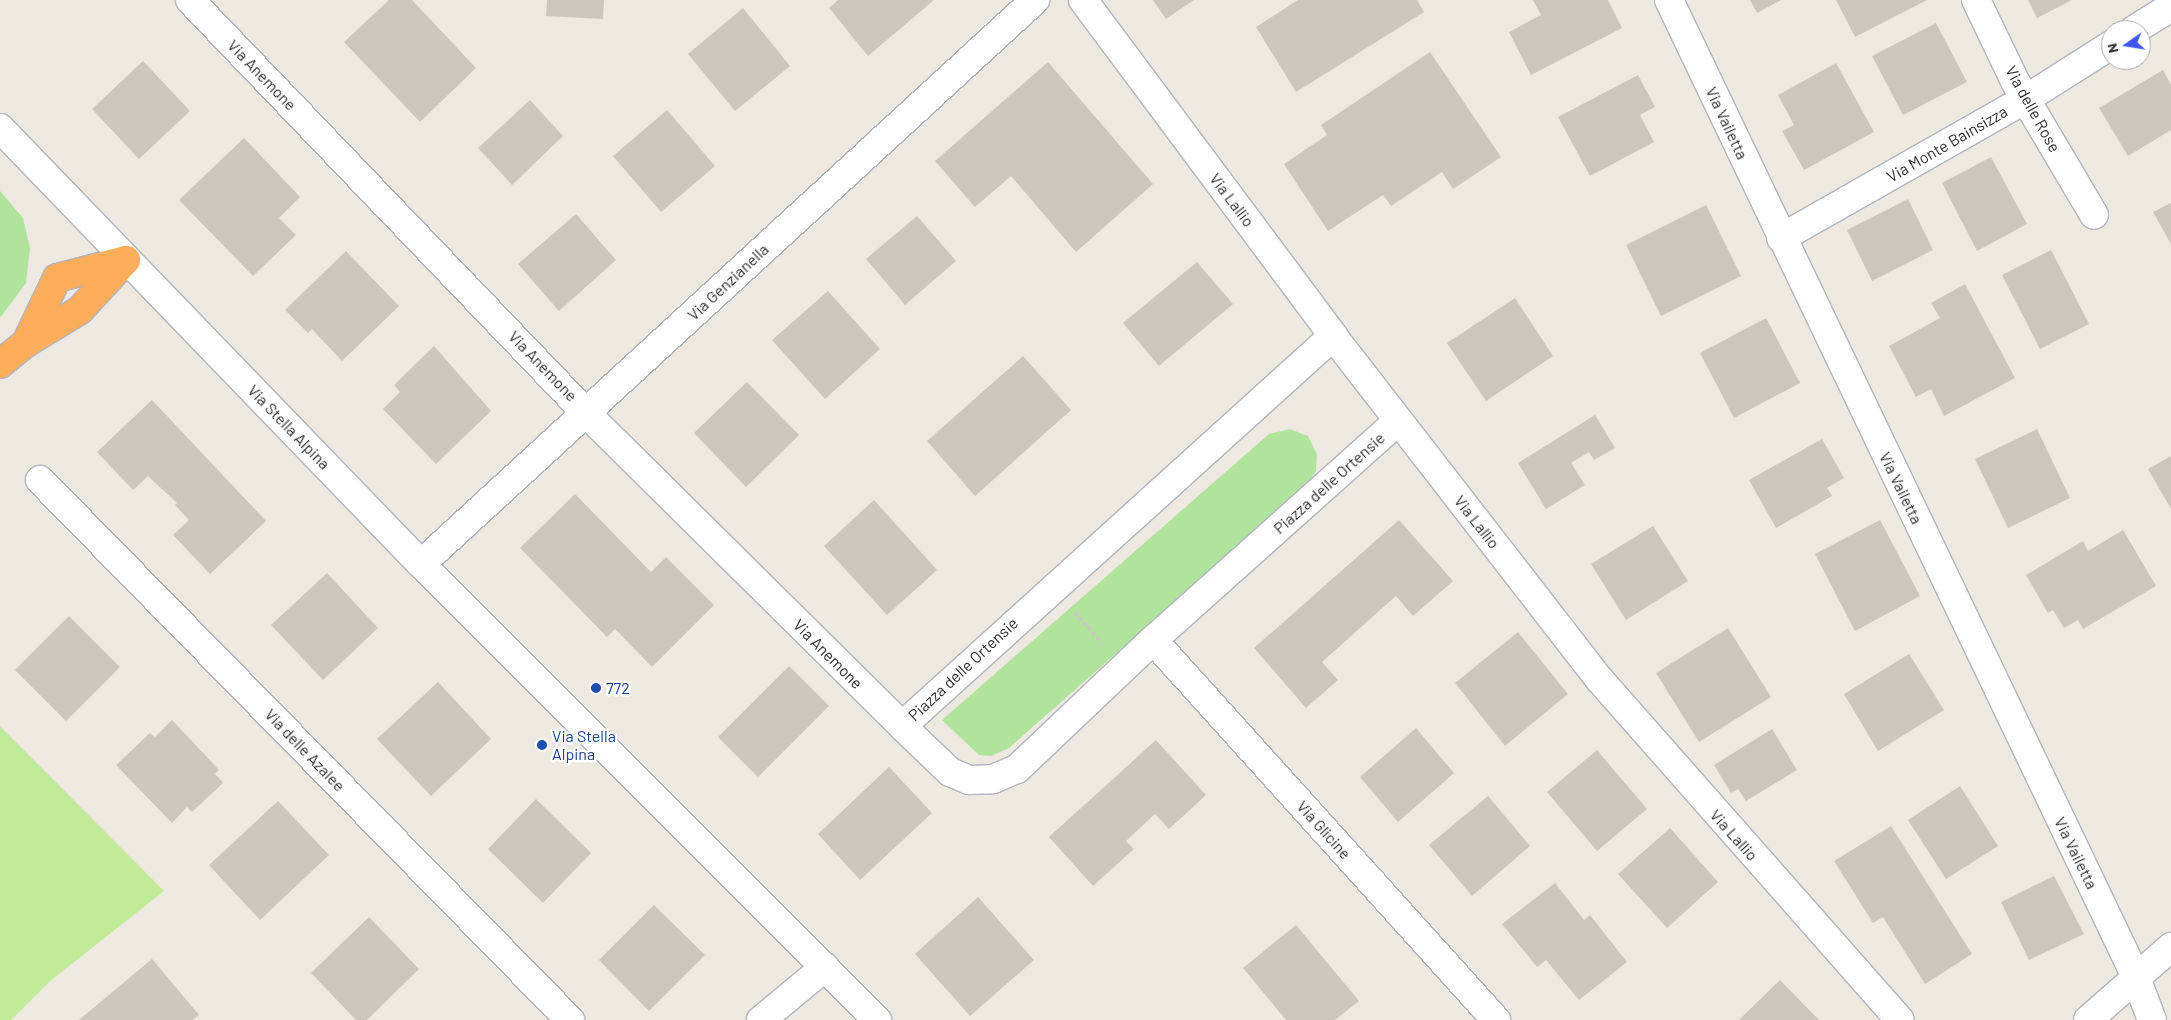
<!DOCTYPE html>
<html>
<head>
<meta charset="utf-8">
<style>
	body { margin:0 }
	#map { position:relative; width:2171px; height:1020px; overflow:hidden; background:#eee9e0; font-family:Barlow,sans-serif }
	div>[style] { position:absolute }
	.green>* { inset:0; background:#b0e49d }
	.pitch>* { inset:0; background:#c2eb99 }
	.building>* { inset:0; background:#cac7be }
	.path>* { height:3px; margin-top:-1.5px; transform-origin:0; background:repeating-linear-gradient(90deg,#c8c8c8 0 4px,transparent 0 6.5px) }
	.roads { filter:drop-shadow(1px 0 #b3b5c0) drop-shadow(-1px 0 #b3b5c0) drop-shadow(0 1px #b3b5c0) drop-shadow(0 -1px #b3b5c0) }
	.street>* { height:28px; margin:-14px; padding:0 14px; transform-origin:14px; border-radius:14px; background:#fff }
	.secondary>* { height:28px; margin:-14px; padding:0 14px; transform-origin:14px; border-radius:14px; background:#fff }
	.highway>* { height:28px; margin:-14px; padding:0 14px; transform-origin:14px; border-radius:14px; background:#fead5b }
	.dots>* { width:14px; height:14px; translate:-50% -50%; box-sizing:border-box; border:2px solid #fff; border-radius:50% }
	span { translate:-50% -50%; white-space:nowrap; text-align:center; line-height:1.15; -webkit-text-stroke:5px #fff; paint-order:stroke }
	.street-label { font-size:16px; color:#2d2d2d }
	.transit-label { font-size:16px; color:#164399 }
	.left { translate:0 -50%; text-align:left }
	.north { position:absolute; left:2101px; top:20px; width:50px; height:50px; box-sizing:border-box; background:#fff; border:1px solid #ababab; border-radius:50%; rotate:257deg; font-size:14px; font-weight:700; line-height:20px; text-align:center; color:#2d2d2d }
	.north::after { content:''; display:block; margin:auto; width:18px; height:22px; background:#4156fa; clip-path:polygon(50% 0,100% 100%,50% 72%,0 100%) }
</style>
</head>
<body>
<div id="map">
	<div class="green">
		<i style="clip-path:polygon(0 191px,23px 218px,30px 248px,26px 283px,0 318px)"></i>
		<i style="clip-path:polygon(1290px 429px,1308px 436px,1317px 454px,1316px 471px,1306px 486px,1009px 748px,991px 756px,979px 755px,942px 720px,1269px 434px)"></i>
	</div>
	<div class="pitch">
		<i style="clip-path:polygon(0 726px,164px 891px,49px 982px,11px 1020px,0 1020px)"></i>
	</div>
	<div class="building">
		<i style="clip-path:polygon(389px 0,412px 0,476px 68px,420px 122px,344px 42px)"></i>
		<i style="clip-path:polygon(547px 0,604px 0,603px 19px,546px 16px)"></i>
		<i style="clip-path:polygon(838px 0,934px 0,868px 56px,829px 8px)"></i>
		<i style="clip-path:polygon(1153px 0,1194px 0,1166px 19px)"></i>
		<i style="clip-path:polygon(1298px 0,1417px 0,1424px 12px,1296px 92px,1256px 27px)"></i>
		<i style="clip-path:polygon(1533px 0,1608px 0,1622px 28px,1531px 75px,1509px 32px,1541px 15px)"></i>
		<i style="clip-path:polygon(1750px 0,1781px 0,1757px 13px)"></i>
		<i style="clip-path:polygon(1836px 0,1927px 0,1855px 37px)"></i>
		<i style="clip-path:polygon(2028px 0,2072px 0,2037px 18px)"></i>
		<i style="clip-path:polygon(743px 8px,790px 66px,735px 111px,688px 54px)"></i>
		<i style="clip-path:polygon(1936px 23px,1967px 82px,1903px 115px,1872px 56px)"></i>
		<i style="clip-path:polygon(1430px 52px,1501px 157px,1453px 189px,1442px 172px,1391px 206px,1383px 195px,1328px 231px,1284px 164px,1327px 135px,1321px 125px)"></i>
		<i style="clip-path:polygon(143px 61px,190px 111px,139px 159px,92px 109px)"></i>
		<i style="clip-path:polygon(1048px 62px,1153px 184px,1076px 252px,1011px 176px,975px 207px,935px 161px)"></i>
		<i style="clip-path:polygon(1836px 63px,1874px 132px,1804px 170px,1782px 131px,1794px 125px,1778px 95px)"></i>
		<i style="clip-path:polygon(2163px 70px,2171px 85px,2171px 130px,2128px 156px,2099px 108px)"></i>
		<i style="clip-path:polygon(1638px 75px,1655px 107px,1640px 115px,1654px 142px,1590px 176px,1558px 117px)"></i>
		<i style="clip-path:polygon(530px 100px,563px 136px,512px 185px,478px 148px)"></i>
		<i style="clip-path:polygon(667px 110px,715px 166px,661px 212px,613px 156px)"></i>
		<i style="clip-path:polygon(244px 138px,300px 197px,279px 218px,296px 235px,253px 276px,179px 200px)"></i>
		<i style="clip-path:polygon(1991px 157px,2027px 224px,1977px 251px,1942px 183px)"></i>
		<i style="clip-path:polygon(1908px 199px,1933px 250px,1872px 281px,1847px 230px)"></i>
		<i style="clip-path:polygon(2171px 203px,2171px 244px,2153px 212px)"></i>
		<i style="clip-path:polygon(1706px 205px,1741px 276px,1661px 316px,1626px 245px)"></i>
		<i style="clip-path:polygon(576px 214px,616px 260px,559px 311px,518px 264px)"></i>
		<i style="clip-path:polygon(917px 216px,956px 261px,905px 305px,866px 259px)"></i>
		<i style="clip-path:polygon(2051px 250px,2089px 324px,2040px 349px,2002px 275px)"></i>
		<i style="clip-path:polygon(346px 251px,399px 306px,342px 361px,312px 329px,308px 333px,285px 310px)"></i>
		<i style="clip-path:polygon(1197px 262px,1233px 304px,1159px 366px,1123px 323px)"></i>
		<i style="clip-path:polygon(1965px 284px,2015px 378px,1944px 416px,1931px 389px,1916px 397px,1889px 346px,1940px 318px,1931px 303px)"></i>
		<i style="clip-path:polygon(828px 291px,880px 349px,825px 399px,772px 340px)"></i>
		<i style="clip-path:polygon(1515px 298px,1553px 356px,1486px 401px,1447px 343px)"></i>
		<i style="clip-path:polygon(1766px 318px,1800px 383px,1734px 418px,1700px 353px)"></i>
		<i style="clip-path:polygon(434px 346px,491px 411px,436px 464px,383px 409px,400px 392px,394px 385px)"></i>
		<i style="clip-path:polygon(1023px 356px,1071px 410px,975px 496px,927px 441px)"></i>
		<i style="clip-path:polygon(747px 382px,799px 435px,746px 487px,694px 433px)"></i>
		<i style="clip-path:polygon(152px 400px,266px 521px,210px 574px,173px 535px,189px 520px,175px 505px,177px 503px,148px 476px,133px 490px,97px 452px)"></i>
		<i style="clip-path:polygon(1595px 415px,1615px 448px,1594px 460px,1589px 452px,1571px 463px,1585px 485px,1546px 509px,1518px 463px)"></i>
		<i style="clip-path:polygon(2037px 429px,2070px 498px,2008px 528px,1975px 459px)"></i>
		<i style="clip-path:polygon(1822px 439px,1844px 478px,1827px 488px,1832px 496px,1776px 528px,1749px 480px)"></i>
		<i style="clip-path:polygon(2171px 456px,2171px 509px,2148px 469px)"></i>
		<i style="clip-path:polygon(575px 494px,651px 572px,666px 557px,714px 605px,652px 667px,615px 629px,607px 637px,520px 548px)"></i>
		<i style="clip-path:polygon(874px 500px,937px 570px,887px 615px,824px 546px)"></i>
		<i style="clip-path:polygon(1399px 520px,1453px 581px,1413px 616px,1396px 596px,1322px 662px,1338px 680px,1306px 708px,1254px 648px)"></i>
		<i style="clip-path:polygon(1880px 520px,1920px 596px,1855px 631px,1815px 554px)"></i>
		<i style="clip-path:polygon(1653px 526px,1688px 581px,1626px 620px,1591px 564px)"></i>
		<i style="clip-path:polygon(2123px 530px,2156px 586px,2083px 629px,2078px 620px,2064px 628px,2053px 610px,2048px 613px,2026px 575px,2083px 541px,2088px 551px)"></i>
		<i style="clip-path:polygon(327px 573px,378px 628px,323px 680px,271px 625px)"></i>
		<i style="clip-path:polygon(69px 616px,120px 667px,66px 721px,15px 670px)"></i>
		<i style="clip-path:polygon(1728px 628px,1771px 697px,1699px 742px,1656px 673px)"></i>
		<i style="clip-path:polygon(1518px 632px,1568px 694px,1505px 746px,1455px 683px)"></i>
		<i style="clip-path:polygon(1909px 654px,1944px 710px,1878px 751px,1844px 694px)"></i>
		<i style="clip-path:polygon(789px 666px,829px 706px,758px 777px,718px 737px)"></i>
		<i style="clip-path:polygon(438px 682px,491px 739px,431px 796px,377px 739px)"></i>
		<i style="clip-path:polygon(172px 720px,219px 770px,215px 774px,223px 783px,192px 812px,187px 807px,172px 823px,116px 765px,150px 733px,155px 737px)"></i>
		<i style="clip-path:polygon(1416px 728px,1454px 773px,1398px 822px,1360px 777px)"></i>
		<i style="clip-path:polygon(1772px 729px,1797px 770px,1746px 801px,1738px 789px,1731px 793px,1714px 765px)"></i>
		<i style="clip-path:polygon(1156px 740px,1206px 795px,1169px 829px,1155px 814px,1126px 841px,1134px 849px,1093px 886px,1049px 837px)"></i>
		<i style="clip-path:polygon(1597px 750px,1647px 809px,1597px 851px,1547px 792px)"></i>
		<i style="clip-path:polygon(889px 767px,932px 813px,860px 880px,818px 834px)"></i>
		<i style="clip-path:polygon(1960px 786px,1998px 846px,1946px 879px,1908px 820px)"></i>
		<i style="clip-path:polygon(1488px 796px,1530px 846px,1472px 896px,1429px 845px)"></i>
		<i style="clip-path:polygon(536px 799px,591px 853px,543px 903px,488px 849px)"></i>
		<i style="clip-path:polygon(278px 801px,329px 855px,260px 920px,209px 865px)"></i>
		<i style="clip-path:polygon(1891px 826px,1972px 954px,1925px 984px,1883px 917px,1873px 923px,1834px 861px)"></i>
		<i style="clip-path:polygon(1670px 828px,1718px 882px,1667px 928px,1618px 874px)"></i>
		<i style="clip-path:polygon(2054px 876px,2084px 934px,2029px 960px,2001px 902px)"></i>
		<i style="clip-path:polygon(1555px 883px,1584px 920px,1590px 915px,1627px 962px,1579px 1000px,1546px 960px,1537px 967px,1502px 924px)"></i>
		<i style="clip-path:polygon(978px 897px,1034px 960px,970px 1016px,915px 954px)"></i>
		<i style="clip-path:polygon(654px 905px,705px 955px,649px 1011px,599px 960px)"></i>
		<i style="clip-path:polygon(369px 917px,419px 969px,367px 1020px,356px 1020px,311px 973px)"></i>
		<i style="clip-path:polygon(1296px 925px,1359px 1001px,1335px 1020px,1286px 1020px,1243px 968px)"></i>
		<i style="clip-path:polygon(152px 959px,199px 1015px,192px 1020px,79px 1020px)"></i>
		<i style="clip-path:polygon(1780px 980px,1819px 1020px,1739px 1020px)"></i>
	</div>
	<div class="path">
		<i style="left:1075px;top:612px;width:41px;rotate:48.9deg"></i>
	</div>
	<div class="roads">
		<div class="street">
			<i style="left:190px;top:0;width:572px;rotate:46.2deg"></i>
			<i style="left:586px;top:413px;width:445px;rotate:44.7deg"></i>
			<i style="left:1083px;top:0;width:419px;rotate:53.3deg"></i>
			<i style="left:1333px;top:336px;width:435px;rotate:52.2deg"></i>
			<i style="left:1600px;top:680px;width:453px;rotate:48.6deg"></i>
			<i style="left:1669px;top:0;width:1081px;rotate:64.45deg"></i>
			<i style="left:2135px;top:975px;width:48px;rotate:69.3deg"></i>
			<i style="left:1976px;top:0;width:92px;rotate:64.3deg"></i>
			<i style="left:2016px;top:83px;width:153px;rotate:59.4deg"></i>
			<i style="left:2134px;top:30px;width:44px;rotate:-31.9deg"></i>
			<i style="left:1781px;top:238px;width:282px;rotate:-29.6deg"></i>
			<i style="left:2026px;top:99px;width:101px;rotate:-32.4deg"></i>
			<i style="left:1333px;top:336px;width:581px;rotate:137.86deg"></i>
			<i style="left:902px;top:726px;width:66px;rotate:43.8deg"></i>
			<i style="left:950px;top:772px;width:21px;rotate:23deg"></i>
			<i style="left:969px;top:780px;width:24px;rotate:-2deg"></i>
			<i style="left:993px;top:779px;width:26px;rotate:-23deg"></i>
			<i style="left:1017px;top:769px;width:187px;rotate:-43.5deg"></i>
			<i style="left:1153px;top:640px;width:329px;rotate:-41.8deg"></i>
			<i style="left:40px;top:480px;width:757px;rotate:45.54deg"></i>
			<i style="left:421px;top:564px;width:834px;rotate:-42.57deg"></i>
			<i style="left:1153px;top:640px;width:512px;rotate:47.93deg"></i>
			<i style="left:761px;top:1020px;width:83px;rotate:-39.6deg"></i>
		</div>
		<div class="secondary">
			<i style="left:0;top:128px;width:606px;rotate:46deg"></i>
			<i style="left:421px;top:564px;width:645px;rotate:45deg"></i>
			<i style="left:2088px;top:1020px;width:111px;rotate:-41.3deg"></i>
		</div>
		<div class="highway">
			<i style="left:26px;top:343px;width:72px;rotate:-64.5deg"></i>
			<i style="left:57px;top:278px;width:71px;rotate:-14.6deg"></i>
			<i style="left:0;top:364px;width:33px;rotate:-39deg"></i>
			<i style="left:26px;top:343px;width:63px;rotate:-31.4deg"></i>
			<i style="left:80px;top:310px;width:68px;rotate:-47.4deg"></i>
		</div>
	</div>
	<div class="dots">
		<i style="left:596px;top:688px;background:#1a4fb4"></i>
		<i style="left:542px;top:745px;background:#1a4fb4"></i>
	</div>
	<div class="street-label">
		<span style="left:262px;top:75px;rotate:46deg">Via Anemone</span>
		<span style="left:2033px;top:109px;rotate:61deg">Via delle Rose</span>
		<span style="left:1727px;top:123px;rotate:65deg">Via Vailetta</span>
		<span style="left:1947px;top:144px;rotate:-30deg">Via Monte Bainsizza</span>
		<span style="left:1232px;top:200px;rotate:53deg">Via Lallio</span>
		<span style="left:728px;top:282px;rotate:-43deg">Via Genzianella</span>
		<span style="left:543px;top:366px;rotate:46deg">Via Anemone</span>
		<span style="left:289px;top:427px;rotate:46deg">Via Stella Alpina</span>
		<span style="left:1329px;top:483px;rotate:-42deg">Piazza delle Ortensie</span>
		<span style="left:1901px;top:488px;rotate:64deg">Via Vailetta</span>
		<span style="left:1477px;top:522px;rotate:52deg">Via Lallio</span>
		<span style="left:828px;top:654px;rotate:45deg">Via Anemone</span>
		<span style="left:963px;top:669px;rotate:-43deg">Piazza delle Ortensie</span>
		<span style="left:305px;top:750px;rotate:46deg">Via delle Azalee</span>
		<span style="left:1324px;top:830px;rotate:48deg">Via Glicine</span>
		<span style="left:1734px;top:835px;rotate:48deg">Via Lallio</span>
		<span style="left:2076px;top:853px;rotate:64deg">Via Vailetta</span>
	</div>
	<div class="transit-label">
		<span class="left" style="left:606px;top:688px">772</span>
		<span class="left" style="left:552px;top:745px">Via Stella<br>Alpina</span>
	</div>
	<div class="north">N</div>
</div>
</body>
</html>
